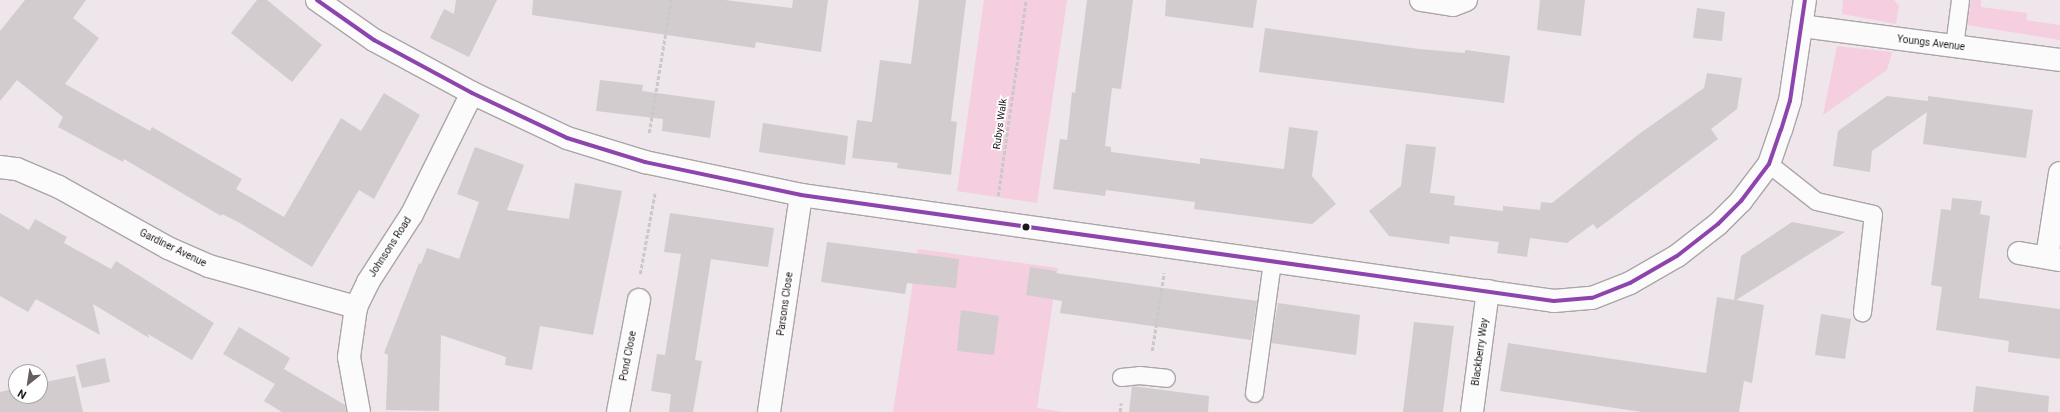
<!DOCTYPE html>
<html>
<head>
<meta charset="utf-8">
<style>
	body { margin:0 }
	#map { position:relative; width:2060px; height:412px; overflow:hidden; background:#eee6ea; font-family:Roboto,sans-serif }
	div>[style] { position:absolute }
	.green>* { inset:0; background:#f5cfe0 }
	.building>* { inset:0; background:#d2ccce }
	.path>* { height:2.5px; margin-top:-1.25px; transform-origin:0; background:repeating-linear-gradient(90deg,#cac8c8 0 4px,transparent 0 6px) }
	.roads { filter:drop-shadow(1px 0 #aba5a8) drop-shadow(-1px 0 #aba5a8) drop-shadow(0 1px #aba5a8) drop-shadow(0 -1px #aba5a8) }
	.service>* { height:17px; margin:-8.5px; padding:0 8.5px; transform-origin:8.5px; border-radius:8.5px; background:#fcfbfc }
	.minor>* { height:22px; margin:-11px; padding:0 11px; transform-origin:11px; border-radius:11px; background:#fcfbfc }
	.bus-1>* { height:4px; margin:-2px; padding:0 2px; transform-origin:2px; border-radius:2px; background:#8e44ad }
	.dots>* { width:11px; height:11px; translate:-50% -50%; box-sizing:border-box; border:2px solid #fff; border-radius:50% }
	span { translate:-50% -50%; white-space:nowrap; text-align:center; line-height:1.15; -webkit-text-stroke:3.5px #fff; paint-order:stroke }
	.street-label { font-size:10px; color:#1d1719 }
	.north { position:absolute; left:8px; top:364px; width:40px; height:40px; box-sizing:border-box; background:#fff; border:1px solid #a5a2a3; border-radius:50%; rotate:210deg; font-size:11px; font-weight:700; line-height:16px; text-align:center; color:#1d1719 }
	.north::after { content:''; display:block; margin:auto; width:14px; height:18px; background:#665f62; clip-path:polygon(50% 0,100% 100%,50% 72%,0 100%) }
</style>
</head>
<body>
<div id="map">
	<div class="green">
		<i style="clip-path:polygon(984px 0,1067px 0,1037px 203px,957px 191px)"></i>
		<i style="clip-path:polygon(1843px 0,1894px 0,1899px 6px,1896px 24px,1842px 14px)"></i>
		<i style="clip-path:polygon(1971px 0,1981px 0,1981px 7px,2027px 13px,2026px 20px,2060px 25px,2060px 40px,1967px 25px)"></i>
		<i style="clip-path:polygon(1837px 46px,1892px 52px,1887px 70px,1823px 115px)"></i>
		<i style="clip-path:polygon(918px 249px,1058px 268px,1037px 408px,1064px 412px,893px 412px)"></i>
	</div>
	<div class="building">
		<i style="clip-path:polygon(25px 0,86px 0,73px 18px,99px 38px,65px 84px,150px 131px,152px 127px,242px 179px,236px 189px,284px 217px,341px 118px,361px 131px,384px 93px,420px 115px,374px 199px,359px 190px,312px 267px,240px 223px,222px 214px,221px 216px,124px 159px,123px 162px,58px 127px,63px 117px,17px 80px,0 101px,0 31px)"></i>
		<i style="clip-path:polygon(257px 0,267px 0,322px 45px,292px 82px,231px 33px)"></i>
		<i style="clip-path:polygon(456px 0,497px 0,469px 57px,430px 38px,444px 9px,454px 14px)"></i>
		<i style="clip-path:polygon(533px 0,725px 0,792px 8px,793px 0,828px 0,821px 52px,756px 42px,755px 48px,532px 15px)"></i>
		<i style="clip-path:polygon(919px 0,966px 0,951px 121px,957px 122px,951px 175px,897px 168px,898px 163px,852px 158px,857px 120px,872px 122px,880px 60px,911px 64px)"></i>
		<i style="clip-path:polygon(1087px 0,1133px 0,1121px 89px,1112px 88px,1105px 146px,1111px 147px,1111px 152px,1200px 164px,1200px 158px,1284px 169px,1289px 127px,1318px 131px,1312px 176px,1336px 204px,1312px 224px,1194px 209px,1195px 202px,1106px 190px,1105px 196px,1053px 189px,1060px 139px,1067px 140px,1072px 92px,1075px 93px)"></i>
		<i style="clip-path:polygon(1166px 0,1257px 0,1253px 28px,1165px 16px)"></i>
		<i style="clip-path:polygon(1540px 0,1585px 0,1581px 36px,1537px 30px)"></i>
		<i style="clip-path:polygon(1697px 8px,1725px 12px,1722px 41px,1693px 38px)"></i>
		<i style="clip-path:polygon(1265px 28px,1419px 49px,1465px 53px,1465px 50px,1510px 56px,1504px 103px,1259px 72px)"></i>
		<i style="clip-path:polygon(1707px 73px,1742px 78px,1737px 109px,1711px 129px,1718px 139px,1597px 229px,1593px 224px,1567px 243px,1530px 238px,1527px 257px,1497px 253px,1499px 242px,1450px 236px,1449px 244px,1389px 236px,1369px 211px,1401px 186px,1406px 144px,1436px 147px,1430px 193px,1455px 196px,1454px 205px,1503px 211px,1503px 206px,1540px 210px,1541px 202px,1552px 203px,1639px 134px,1704px 88px)"></i>
		<i style="clip-path:polygon(600px 80px,643px 85px,642px 91px,715px 101px,710px 138px,662px 131px,663px 119px,596px 111px)"></i>
		<i style="clip-path:polygon(1887px 96px,1928px 101px,1928px 96px,2033px 110px,2026px 158px,1923px 144px,1927px 112px,1872px 151px,1870px 172px,1833px 166px,1838px 131px)"></i>
		<i style="clip-path:polygon(763px 123px,848px 136px,845px 165px,759px 152px)"></i>
		<i style="clip-path:polygon(475px 147px,524px 165px,507px 210px,569px 219px,575px 183px,622px 191px,593px 335px,540px 326px,532px 370px,505px 365px,506px 357px,441px 335px,439px 411px,386px 410px,388px 355px,384px 353px,419px 263px,421px 264px,427px 248px,459px 259px,479px 202px,457px 194px)"></i>
		<i style="clip-path:polygon(1952px 198px,1982px 201px,1980px 214px,1990px 216px,1979px 298px,2060px 309px,2060px 359px,2008px 352px,2009px 341px,1936px 330px,1942px 287px,1931px 285px,1941px 209px,1951px 210px)"></i>
		<i style="clip-path:polygon(0 213px,29px 230px,35px 219px,67px 237px,64px 243px,111px 269px,116px 261px,214px 323px,192px 360px,148px 334px,149px 338px,93px 304px,100px 335px,36px 299px,28px 312px,0 296px)"></i>
		<i style="clip-path:polygon(670px 213px,774px 228px,768px 267px,711px 259px,695px 360px,702px 361px,693px 412px,669px 412px,671px 394px,651px 391px,657px 354px,665px 355px,681px 254px,664px 252px)"></i>
		<i style="clip-path:polygon(1792px 222px,1845px 232px,1736px 300px,1764px 305px,1752px 383px,1744px 381px,1739px 412px,1642px 412px,1500px 391px,1508px 343px,1706px 373px,1717px 297px,1734px 300px,1741px 256px)"></i>
		<i style="clip-path:polygon(827px 242px,959px 259px,956px 288px,907px 283px,905px 294px,821px 282px)"></i>
		<i style="clip-path:polygon(1030px 267px,1056px 271px,1055px 273px,1257px 301px,1251px 340px,1060px 313px,1062px 301px,1026px 295px)"></i>
		<i style="clip-path:polygon(1278px 303px,1360px 315px,1356px 355px,1271px 343px)"></i>
		<i style="clip-path:polygon(961px 310px,999px 316px,994px 355px,957px 351px)"></i>
		<i style="clip-path:polygon(1821px 314px,1851px 319px,1845px 359px,1815px 355px)"></i>
		<i style="clip-path:polygon(1414px 322px,1454px 326px,1443px 412px,1403px 412px)"></i>
		<i style="clip-path:polygon(239px 327px,290px 358px,284px 369px,345px 405px,346px 412px,282px 412px,264px 401px,275px 384px,223px 354px)"></i>
		<i style="clip-path:polygon(105px 358px,110px 382px,82px 388px,76px 365px)"></i>
		<i style="clip-path:polygon(75px 376px,83px 412px,0 412px,0 392px,16px 388px,16px 396px,40px 396px,40px 383px)"></i>
		<i style="clip-path:polygon(1132px 386px,1209px 396px,1208px 412px,1129px 412px)"></i>
		<i style="clip-path:polygon(1976px 386px,2049px 396px,2048px 412px,1973px 412px)"></i>
	</div>
	<div class="path">
		<i style="left:649px;top:133px;width:135px;rotate:-80.6deg"></i>
		<i style="left:998px;top:196px;width:198px;rotate:-81.9deg"></i>
		<i style="left:640px;top:274px;width:83px;rotate:-79.6deg"></i>
		<i style="left:1152px;top:351px;width:79px;rotate:-81.3deg"></i>
		<i style="left:1120px;top:412px;width:9px;rotate:-84deg"></i>
	</div>
	<div class="roads">
		<div class="service">
			<i style="left:1954px;top:46px;width:46px;rotate:-82.6deg"></i>
			<i style="left:1769px;top:164px;width:60px;rotate:38.2deg"></i>
			<i style="left:1816px;top:201px;width:58px;rotate:12.8deg"></i>
			<i style="left:1873px;top:214px;width:99px;rotate:96.4deg"></i>
			<i style="left:1121px;top:377px;width:18px;rotate:-6deg"></i>
			<i style="left:1139px;top:375px;width:27px;rotate:6deg"></i>
			<i style="left:1254px;top:393px;width:132px;rotate:-82.2deg"></i>
		</div>
		<div class="minor">
			<i style="left:317px;top:0;width:70px;rotate:35.1deg"></i>
			<i style="left:374px;top:40px;width:111px;rotate:28.4deg"></i>
			<i style="left:472px;top:93px;width:105px;rotate:25.3deg"></i>
			<i style="left:567px;top:138px;width:82px;rotate:17.1deg"></i>
			<i style="left:645px;top:162px;width:159px;rotate:11.9deg"></i>
			<i style="left:801px;top:195px;width:760px;rotate:8.01deg"></i>
			<i style="left:1554px;top:301px;width:38px;rotate:-5deg"></i>
			<i style="left:1592px;top:298px;width:41px;rotate:-21.5deg"></i>
			<i style="left:1630px;top:283px;width:54px;rotate:-29.9deg"></i>
			<i style="left:1677px;top:256px;width:52px;rotate:-38deg"></i>
			<i style="left:1718px;top:224px;width:33px;rotate:-45deg"></i>
			<i style="left:1741px;top:201px;width:46px;rotate:-52.9deg"></i>
			<i style="left:1769px;top:164px;width:36px;rotate:-71deg"></i>
			<i style="left:1781px;top:130px;width:30px;rotate:-73deg"></i>
			<i style="left:1790px;top:101px;width:102px;rotate:-81.6deg"></i>
			<i style="left:1421px;top:0;width:32px;rotate:9deg"></i>
			<i style="left:1453px;top:5px;width:14px;rotate:-21deg"></i>
			<i style="left:1802px;top:26px;width:260px;rotate:7.5deg"></i>
			<i style="left:0;top:167px;width:17px;rotate:7deg"></i>
			<i style="left:17px;top:169px;width:46px;rotate:23.2deg"></i>
			<i style="left:59px;top:187px;width:125px;rotate:29.2deg"></i>
			<i style="left:168px;top:248px;width:45px;rotate:23.7deg"></i>
			<i style="left:209px;top:266px;width:153px;rotate:15.6deg"></i>
			<i style="left:2019px;top:253px;width:42px;rotate:9.7deg"></i>
			<i style="left:2047px;top:257px;width:85px;rotate:-81.2deg"></i>
			<i style="left:359px;top:412px;width:56px;rotate:-100.3deg"></i>
			<i style="left:349px;top:357px;width:50px;rotate:-82deg"></i>
			<i style="left:356px;top:307px;width:28px;rotate:-64deg"></i>
			<i style="left:368px;top:282px;width:81px;rotate:-57.1deg"></i>
			<i style="left:412px;top:214px;width:135px;rotate:-63.6deg"></i>
			<i style="left:618px;top:412px;width:114px;rotate:-79.4deg"></i>
			<i style="left:769px;top:412px;width:219px;rotate:-81.6deg"></i>
			<i style="left:1472px;top:412px;width:122px;rotate:-82.5deg"></i>
		</div>
	</div>
	<div class="bus-1">
		<i style="left:317px;top:0;width:70px;rotate:35.1deg"></i>
		<i style="left:374px;top:40px;width:111px;rotate:28.4deg"></i>
		<i style="left:472px;top:93px;width:105px;rotate:25.3deg"></i>
		<i style="left:567px;top:138px;width:82px;rotate:17.1deg"></i>
		<i style="left:645px;top:162px;width:159px;rotate:11.9deg"></i>
		<i style="left:801px;top:195px;width:760px;rotate:8.01deg"></i>
		<i style="left:1554px;top:301px;width:38px;rotate:-5deg"></i>
		<i style="left:1592px;top:298px;width:41px;rotate:-21.5deg"></i>
		<i style="left:1630px;top:283px;width:54px;rotate:-29.9deg"></i>
		<i style="left:1677px;top:256px;width:52px;rotate:-38deg"></i>
		<i style="left:1718px;top:224px;width:33px;rotate:-45deg"></i>
		<i style="left:1741px;top:201px;width:46px;rotate:-52.9deg"></i>
		<i style="left:1769px;top:164px;width:36px;rotate:-71deg"></i>
		<i style="left:1781px;top:130px;width:30px;rotate:-73deg"></i>
		<i style="left:1790px;top:101px;width:102px;rotate:-81.6deg"></i>
	</div>
	<div class="dots">
		<i style="left:1026px;top:227px;background:#1d1719"></i>
	</div>
	<div class="street-label">
		<span style="left:1931px;top:43px;rotate:7deg">Youngs Avenue</span>
		<span style="left:1000px;top:124px;rotate:-82deg">Rubys Walk</span>
		<span style="left:390px;top:247px;rotate:-57deg">Johnsons Road</span>
		<span style="left:173px;top:248px;rotate:26deg">Gardiner Avenue</span>
		<span style="left:785px;top:304px;rotate:-82deg">Parsons Close</span>
		<span style="left:1480px;top:352px;rotate:-82deg">Blackberry Way</span>
		<span style="left:628px;top:356px;rotate:-79deg">Pond Close</span>
	</div>
	<div class="north">N</div>
</div>
</body>
</html>
